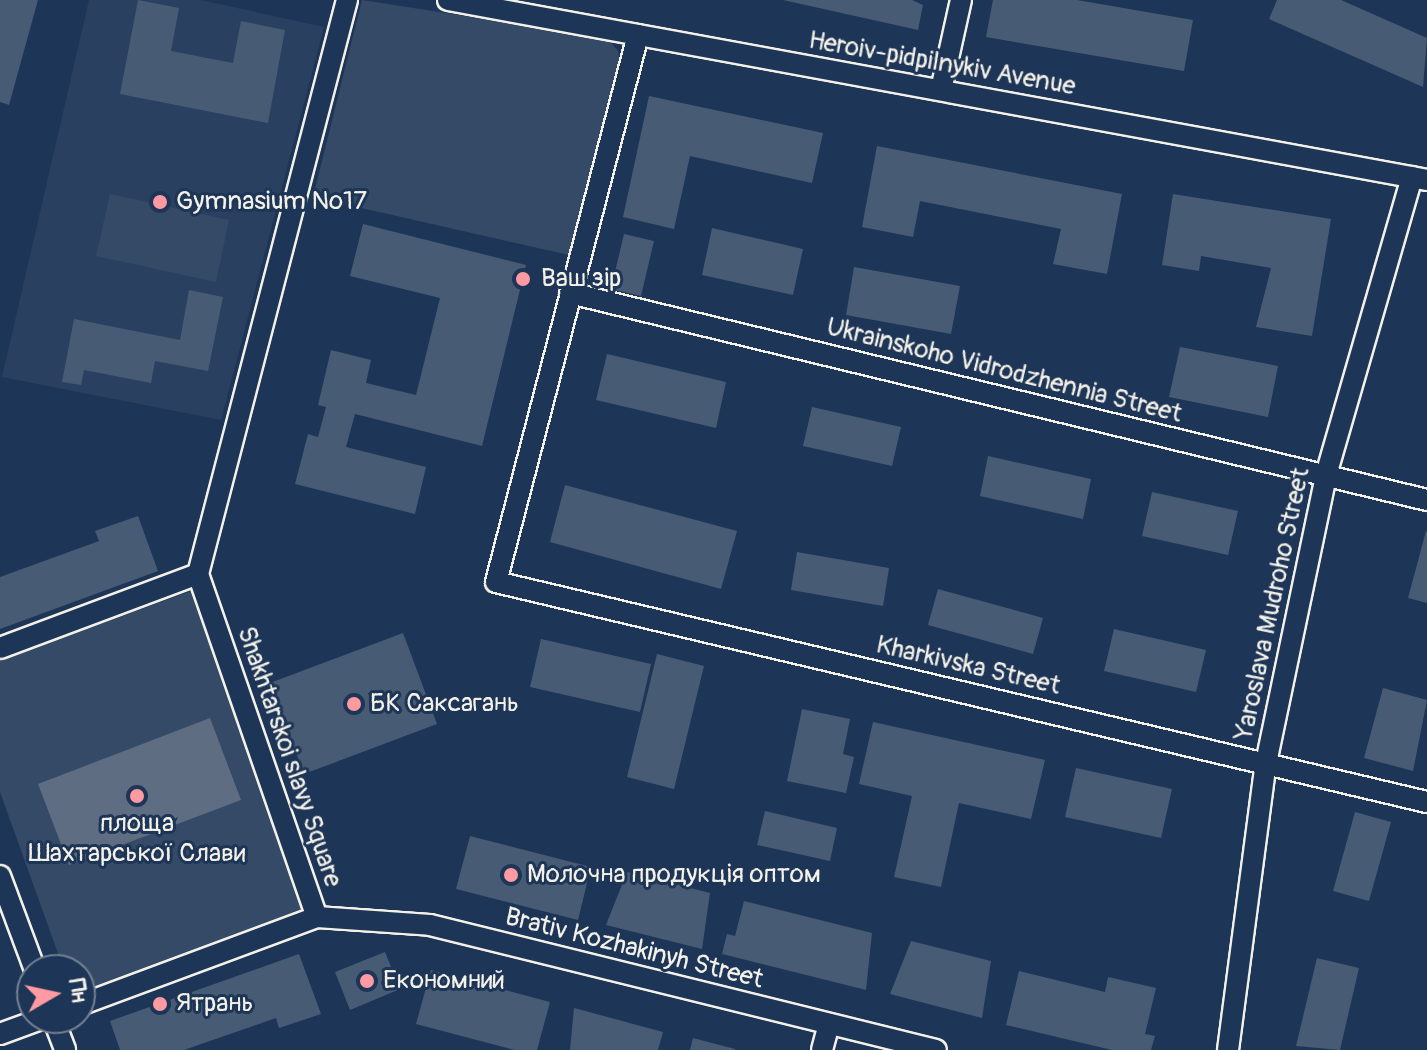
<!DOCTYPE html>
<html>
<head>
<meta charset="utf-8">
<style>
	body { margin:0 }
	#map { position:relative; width:1427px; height:1050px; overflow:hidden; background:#1d3557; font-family:Pangolin,sans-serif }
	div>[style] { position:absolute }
	.built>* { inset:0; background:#2a4060 }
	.green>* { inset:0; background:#354a67 }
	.water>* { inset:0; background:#5e6d82 }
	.building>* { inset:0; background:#485b74 }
	.roads { filter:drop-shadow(2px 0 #f4f1e8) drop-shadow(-2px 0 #f4f1e8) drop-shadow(0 2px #f4f1e8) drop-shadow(0 -2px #f4f1e8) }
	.minor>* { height:20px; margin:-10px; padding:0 10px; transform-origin:10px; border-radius:10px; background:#1d3557 }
	.dots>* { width:22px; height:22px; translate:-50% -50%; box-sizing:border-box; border:4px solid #1d3557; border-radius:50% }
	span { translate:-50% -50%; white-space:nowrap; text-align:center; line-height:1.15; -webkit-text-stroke:6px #1d3557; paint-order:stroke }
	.street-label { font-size:26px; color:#f4f1e8 }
	.poi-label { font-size:26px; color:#f4f1e8 }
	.left { translate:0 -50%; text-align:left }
	.north { position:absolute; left:16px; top:954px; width:80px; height:80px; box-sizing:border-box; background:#1d3557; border:2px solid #738091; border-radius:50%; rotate:81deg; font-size:22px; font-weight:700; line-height:32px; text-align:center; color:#f4f1e8 }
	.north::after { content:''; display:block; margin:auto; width:28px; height:36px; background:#ff9aa2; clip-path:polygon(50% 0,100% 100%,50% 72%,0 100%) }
</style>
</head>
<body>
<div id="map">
	<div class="built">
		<i style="clip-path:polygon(89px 0,201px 0,324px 27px,221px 420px,2px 377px)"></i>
	</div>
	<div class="green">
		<i style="clip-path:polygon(362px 0,607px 38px,618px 51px,621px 67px,569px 255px,313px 197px)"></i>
		<i style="clip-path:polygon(110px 194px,229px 220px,216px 282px,96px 256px)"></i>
		<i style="clip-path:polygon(194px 590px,311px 913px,80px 997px,80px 970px,64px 970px,0 792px,0 660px)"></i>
	</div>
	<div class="water">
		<i style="clip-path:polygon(210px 718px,241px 800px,69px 865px,38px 784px)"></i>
	</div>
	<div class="building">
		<i style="clip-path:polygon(0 0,38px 0,9px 105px,0 102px)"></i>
		<i style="clip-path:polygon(138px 0,179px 8px,171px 51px,233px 63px,241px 21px,285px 30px,268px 123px,120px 94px)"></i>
		<i style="clip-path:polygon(783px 0,912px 0,923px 5px,918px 30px)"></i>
		<i style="clip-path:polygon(993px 0,1077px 0,1193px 20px,1184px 71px,986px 37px)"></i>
		<i style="clip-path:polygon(1277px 0,1341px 0,1427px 38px,1423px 87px,1269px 19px)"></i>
		<i style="clip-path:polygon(649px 96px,823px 133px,812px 183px,690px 156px,674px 229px,623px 217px)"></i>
		<i style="clip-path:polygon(877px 146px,1122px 194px,1107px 274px,1053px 264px,1061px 229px,920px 201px,913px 237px,862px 227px)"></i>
		<i style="clip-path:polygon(1173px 194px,1331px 219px,1312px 336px,1256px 327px,1271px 268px,1201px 256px,1199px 271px,1162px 265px)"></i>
		<i style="clip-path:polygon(363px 224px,526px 265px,482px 446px,355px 414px,346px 447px,426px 467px,415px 514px,295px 484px,308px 434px,318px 437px,326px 407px,318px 405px,331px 350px,371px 360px,366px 383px,416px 395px,440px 298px,350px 276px)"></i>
		<i style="clip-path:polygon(712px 228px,803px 249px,793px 295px,702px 275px)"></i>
		<i style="clip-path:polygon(624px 234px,654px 241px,641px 296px,611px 289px)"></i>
		<i style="clip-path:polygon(854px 267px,960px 286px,951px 334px,846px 315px)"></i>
		<i style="clip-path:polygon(189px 290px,223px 297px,208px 371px,155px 361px,151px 383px,84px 370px,81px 385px,62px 382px,74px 319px,180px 340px)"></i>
		<i style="clip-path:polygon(1180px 347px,1278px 366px,1268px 417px,1169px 397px)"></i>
		<i style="clip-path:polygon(607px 354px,726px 382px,716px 428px,596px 400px)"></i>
		<i style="clip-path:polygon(812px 407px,901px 427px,892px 466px,803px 446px)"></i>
		<i style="clip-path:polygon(988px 456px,1091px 479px,1083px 519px,980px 496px)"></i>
		<i style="clip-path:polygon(565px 485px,737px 531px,721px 589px,550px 542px)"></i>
		<i style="clip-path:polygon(1152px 492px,1238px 511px,1228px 555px,1142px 536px)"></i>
		<i style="clip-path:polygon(138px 516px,158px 571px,0 629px,0 577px,99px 541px,95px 531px)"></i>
		<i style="clip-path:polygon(1426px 531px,1427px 532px,1427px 603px,1408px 598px)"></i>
		<i style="clip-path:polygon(797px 552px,889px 568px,883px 606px,791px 590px)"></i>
		<i style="clip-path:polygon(938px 589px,1043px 618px,1033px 654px,928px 625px)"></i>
		<i style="clip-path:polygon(1114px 629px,1206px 650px,1196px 692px,1104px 671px)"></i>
		<i style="clip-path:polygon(403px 633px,437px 724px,304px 774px,270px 683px)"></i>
		<i style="clip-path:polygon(541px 639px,651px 664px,640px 712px,530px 687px)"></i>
		<i style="clip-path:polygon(657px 654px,704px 666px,674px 789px,627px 777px)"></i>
		<i style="clip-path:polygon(1383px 688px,1427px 700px,1413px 771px,1364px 758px)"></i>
		<i style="clip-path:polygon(802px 709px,850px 719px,843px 754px,854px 757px,846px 793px,787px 781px)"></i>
		<i style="clip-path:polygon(873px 722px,1045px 760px,1031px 819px,959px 803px,941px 887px,894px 877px,912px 796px,859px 784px)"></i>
		<i style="clip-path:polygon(1076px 768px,1172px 789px,1161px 838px,1065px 817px)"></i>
		<i style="clip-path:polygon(765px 811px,837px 828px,830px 861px,757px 845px)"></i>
		<i style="clip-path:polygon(1355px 812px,1391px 822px,1369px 901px,1333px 891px)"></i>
		<i style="clip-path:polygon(470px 836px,591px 867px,578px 920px,456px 889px)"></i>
		<i style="clip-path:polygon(627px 872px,710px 893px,702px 949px,606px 925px)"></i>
		<i style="clip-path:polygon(744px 901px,872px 933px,866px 990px,722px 954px,727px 934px,735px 936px)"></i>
		<i style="clip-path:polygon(911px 941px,991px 961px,982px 1018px,890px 994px)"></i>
		<i style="clip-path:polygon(385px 952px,400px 989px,350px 1010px,335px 972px)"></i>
		<i style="clip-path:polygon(299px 954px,321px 1014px,279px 1028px,276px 1018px,184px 1050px,120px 1050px,110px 1021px)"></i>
		<i style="clip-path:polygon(1317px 958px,1359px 968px,1340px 1050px,1296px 1046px)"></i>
		<i style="clip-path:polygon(431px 970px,550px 1002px,537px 1050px,515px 1050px,416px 1024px)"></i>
		<i style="clip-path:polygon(1019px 971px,1105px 992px,1108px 977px,1156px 988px,1145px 1034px,1155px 1036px,1151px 1050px,1112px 1050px,1006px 1025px)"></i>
		<i style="clip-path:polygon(574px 1008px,663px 1032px,658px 1050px,570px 1050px)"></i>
		<i style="clip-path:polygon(693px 1038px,735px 1049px,735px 1050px,690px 1050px)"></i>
	</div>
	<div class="roads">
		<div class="minor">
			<i style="left:448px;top:0;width:995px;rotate:10.42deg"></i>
			<i style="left:638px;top:35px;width:565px;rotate:104.55deg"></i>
			<i style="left:496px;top:582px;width:957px;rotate:13.3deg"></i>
			<i style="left:941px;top:90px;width:92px;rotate:-77.5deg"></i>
			<i style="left:570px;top:293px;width:882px;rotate:13.58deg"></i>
			<i style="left:198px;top:574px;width:593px;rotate:-75.45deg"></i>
			<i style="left:198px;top:574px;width:363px;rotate:70.9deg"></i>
			<i style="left:0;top:648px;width:211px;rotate:-20.5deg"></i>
			<i style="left:0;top:876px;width:100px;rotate:69.6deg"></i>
			<i style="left:80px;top:1005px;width:253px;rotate:-20.4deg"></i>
			<i style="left:317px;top:917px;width:113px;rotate:4deg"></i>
			<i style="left:430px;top:925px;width:521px;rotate:13.88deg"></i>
			<i style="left:53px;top:1018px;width:34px;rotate:69deg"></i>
			<i style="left:0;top:1034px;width:47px;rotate:-20deg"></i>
			<i style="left:822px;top:1050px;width:27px;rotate:-75deg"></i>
			<i style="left:1228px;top:1050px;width:290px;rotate:-82.5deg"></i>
			<i style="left:1266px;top:763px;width:294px;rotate:-78.2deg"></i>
			<i style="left:1326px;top:475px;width:310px;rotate:-73.9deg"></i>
		</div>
	</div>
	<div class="dots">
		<i style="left:160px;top:202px;background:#ff9aa2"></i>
		<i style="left:523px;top:279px;background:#ff9aa2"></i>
		<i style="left:354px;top:704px;background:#ff9aa2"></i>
		<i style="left:137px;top:796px;background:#ff9aa2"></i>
		<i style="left:511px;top:875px;background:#ff9aa2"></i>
		<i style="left:367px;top:981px;background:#ff9aa2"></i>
		<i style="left:160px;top:1004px;background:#ff9aa2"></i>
	</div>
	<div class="street-label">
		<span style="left:942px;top:64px;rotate:10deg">Heroiv-pidpilnykiv Avenue</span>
		<span style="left:1004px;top:371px;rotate:14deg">Ukrainskoho Vidrodzhennia Street</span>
		<span style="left:1273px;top:604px;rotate:-78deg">Yaroslava Mudroho Street</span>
		<span style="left:968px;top:666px;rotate:13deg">Kharkivska Street</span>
		<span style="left:289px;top:757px;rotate:71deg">Shakhtarskoi slavy Square</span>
		<span style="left:634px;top:949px;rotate:14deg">Brativ Kozhakinyh Street</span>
	</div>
	<div class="poi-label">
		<span class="left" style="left:176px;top:202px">Gymnasium №17</span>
		<span class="left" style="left:541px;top:279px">Ваш зір</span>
		<span class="left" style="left:370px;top:704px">БК Саксагань</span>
		<span style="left:137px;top:839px">площа<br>Шахтарської Слави</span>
		<span class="left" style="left:527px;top:875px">Молочна продукція оптом</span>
		<span class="left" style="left:383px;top:981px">Економний</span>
		<span class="left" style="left:176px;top:1004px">Ятрань</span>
	</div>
	<div class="north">Пн</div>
</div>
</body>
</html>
